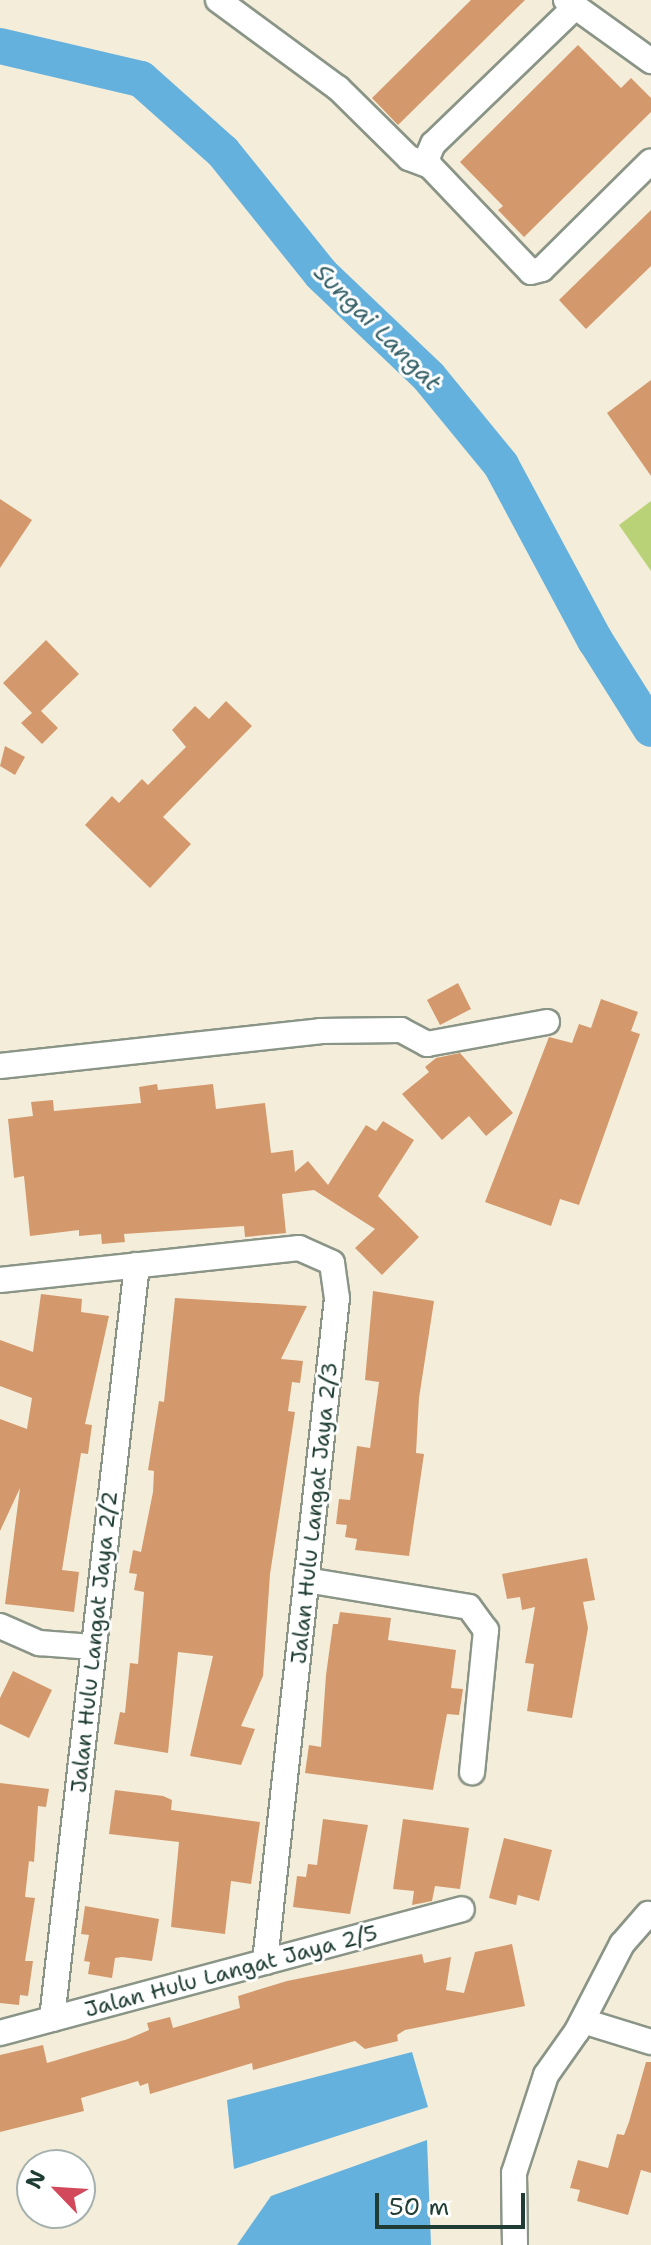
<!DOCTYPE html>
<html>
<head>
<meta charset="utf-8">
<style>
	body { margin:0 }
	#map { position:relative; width:651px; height:2245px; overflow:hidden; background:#f4edda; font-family:"Shantell Sans",sans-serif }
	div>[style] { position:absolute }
	.green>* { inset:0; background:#bad277 }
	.water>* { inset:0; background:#64b1dd }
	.river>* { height:36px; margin:-18px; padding:0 18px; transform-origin:18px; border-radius:18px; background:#64b1dd }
	.building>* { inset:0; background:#d3996d }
	.roads { filter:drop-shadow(2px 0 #8a9587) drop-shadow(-2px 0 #8a9587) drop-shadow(0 2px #8a9587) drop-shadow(0 -2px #8a9587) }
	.minor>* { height:24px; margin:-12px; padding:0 12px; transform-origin:12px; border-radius:12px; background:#fff }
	span { translate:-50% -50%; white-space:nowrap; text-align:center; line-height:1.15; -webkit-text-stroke:6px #fff; paint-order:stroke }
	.street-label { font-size:22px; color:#1f3d34 }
	.water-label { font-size:24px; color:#346067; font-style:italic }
	.north { position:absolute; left:16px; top:2149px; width:80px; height:80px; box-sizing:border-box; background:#fff; border:2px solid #a5b1ae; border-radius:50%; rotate:295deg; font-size:22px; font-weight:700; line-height:32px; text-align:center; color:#1f3d34 }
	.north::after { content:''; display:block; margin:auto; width:28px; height:36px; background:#d1495b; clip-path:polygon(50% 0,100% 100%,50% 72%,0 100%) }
	.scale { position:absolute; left:375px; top:2193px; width:150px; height:36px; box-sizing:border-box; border:4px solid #1f3d34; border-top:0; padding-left:10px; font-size:24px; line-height:28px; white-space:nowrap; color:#1f3d34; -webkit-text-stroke:6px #fff; paint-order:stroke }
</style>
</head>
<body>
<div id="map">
	<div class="green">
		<i style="clip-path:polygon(651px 501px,651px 571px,619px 525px)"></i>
	</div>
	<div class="water">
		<i style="clip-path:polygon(412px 2052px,428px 2107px,234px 2169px,227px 2100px)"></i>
		<i style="clip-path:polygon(427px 2140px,431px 2245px,237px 2245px,271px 2196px)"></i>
	</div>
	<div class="river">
		<i style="left:0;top:46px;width:145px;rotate:13.2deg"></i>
		<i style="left:141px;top:79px;width:110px;rotate:41.7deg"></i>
		<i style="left:223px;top:152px;width:156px;rotate:51.2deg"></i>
		<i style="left:321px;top:274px;width:149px;rotate:43.6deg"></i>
		<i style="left:429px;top:377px;width:114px;rotate:50.7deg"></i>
		<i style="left:501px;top:465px;width:199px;rotate:61.8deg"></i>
		<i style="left:595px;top:640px;width:105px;rotate:57.8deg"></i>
	</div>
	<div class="building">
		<i style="clip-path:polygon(471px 0,525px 0,398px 125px,372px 98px)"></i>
		<i style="clip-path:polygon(578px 45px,621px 88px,631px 78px,651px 98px,651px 112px,524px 237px,498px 210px,503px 206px,460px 162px)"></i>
		<i style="clip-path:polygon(651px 210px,651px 266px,586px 329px,559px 300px)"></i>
		<i style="clip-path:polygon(651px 380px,651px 476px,607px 413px)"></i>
		<i style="clip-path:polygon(0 499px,32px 520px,0 568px)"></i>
		<i style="clip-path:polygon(46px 640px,79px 674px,41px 711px,58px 728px,42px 744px,21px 723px,32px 713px,3px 683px)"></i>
		<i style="clip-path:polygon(226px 701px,252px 726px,163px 817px,191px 844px,150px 888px,85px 825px,112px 796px,119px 803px,142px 779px,148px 785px,186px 747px,172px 730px,195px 706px,209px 719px)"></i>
		<i style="clip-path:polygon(5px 746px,25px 757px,15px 775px,0 766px)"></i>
		<i style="clip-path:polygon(458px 983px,471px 1009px,440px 1025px,427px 1000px)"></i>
		<i style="clip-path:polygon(601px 999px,638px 1012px,631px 1031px,640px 1034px,579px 1205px,560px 1199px,551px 1226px,485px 1202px,549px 1037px,572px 1043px,579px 1024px,591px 1028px)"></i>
		<i style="clip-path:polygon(460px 1053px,513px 1113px,486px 1136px,469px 1116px,442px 1140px,402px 1094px,429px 1072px,425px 1067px,436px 1058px)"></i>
		<i style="clip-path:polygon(157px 1084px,158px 1090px,213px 1084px,216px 1109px,265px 1103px,271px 1153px,293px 1150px,295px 1172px,308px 1161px,328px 1185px,366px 1125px,376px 1131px,383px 1121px,414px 1140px,378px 1196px,419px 1237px,382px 1275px,355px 1248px,375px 1229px,314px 1190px,282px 1194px,286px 1233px,245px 1237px,244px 1226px,124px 1234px,125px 1242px,102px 1244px,101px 1234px,79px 1236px,79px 1230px,30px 1236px,24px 1176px,14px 1178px,8px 1119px,33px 1116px,31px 1102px,53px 1100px,54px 1111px,141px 1103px,139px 1087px)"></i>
		<i style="clip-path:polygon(373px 1291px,434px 1301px,419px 1398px,416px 1453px,424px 1454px,409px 1556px,355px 1550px,357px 1539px,345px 1537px,347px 1525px,336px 1524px,339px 1499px,350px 1500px,357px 1446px,370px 1448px,379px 1382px,365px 1380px)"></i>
		<i style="clip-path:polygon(41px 1294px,82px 1299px,81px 1312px,109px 1316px,85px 1424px,92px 1425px,88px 1454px,81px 1453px,62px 1570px,79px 1572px,74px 1612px,5px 1604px,20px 1488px,0 1531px,0 1419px,27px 1429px,32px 1398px,0 1386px,0 1340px,33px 1352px)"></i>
		<i style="clip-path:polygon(175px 1298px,307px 1306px,281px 1359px,303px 1361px,300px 1383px,292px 1382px,288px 1411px,295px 1412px,270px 1574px,263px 1676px,241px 1726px,255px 1729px,241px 1765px,190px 1756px,213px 1656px,178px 1652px,168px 1753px,114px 1744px,120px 1712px,125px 1713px,130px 1663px,138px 1664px,144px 1592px,134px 1590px,137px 1574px,129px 1573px,133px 1550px,141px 1552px,153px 1492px,154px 1471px,148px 1470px,159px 1401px,164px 1402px)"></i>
		<i style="clip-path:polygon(587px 1558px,595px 1600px,583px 1602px,588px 1628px,572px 1718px,527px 1711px,534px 1664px,525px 1663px,535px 1607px,522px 1610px,520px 1597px,507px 1599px,502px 1574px)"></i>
		<i style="clip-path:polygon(340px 1612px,391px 1618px,388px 1640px,456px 1650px,451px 1688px,463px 1689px,459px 1715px,447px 1714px,433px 1790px,305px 1773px,309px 1745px,321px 1747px,326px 1675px,333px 1624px,338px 1624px)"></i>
		<i style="clip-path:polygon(13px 1671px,52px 1690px,29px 1738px,0 1724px,0 1698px)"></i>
		<i style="clip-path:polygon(0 1783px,49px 1789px,46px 1807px,38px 1806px,34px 1862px,29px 1861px,25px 1897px,35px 1898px,25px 1961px,33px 1961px,28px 1996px,20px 1995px,19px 2005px,0 2003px)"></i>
		<i style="clip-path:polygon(115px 1790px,163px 1796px,172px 1800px,171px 1810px,260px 1822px,251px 1884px,231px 1881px,225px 1934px,171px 1927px,179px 1842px,109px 1834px)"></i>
		<i style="clip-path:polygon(323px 1819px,368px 1825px,350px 1914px,293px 1907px,297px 1876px,306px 1877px,308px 1864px,317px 1865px)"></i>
		<i style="clip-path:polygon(403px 1819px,469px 1828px,460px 1889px,435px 1886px,432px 1901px,412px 1905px,414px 1891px,393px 1889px)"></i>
		<i style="clip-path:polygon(504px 1838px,552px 1850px,539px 1901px,518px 1895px,516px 1905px,489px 1898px)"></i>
		<i style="clip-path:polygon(85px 1906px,159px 1919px,152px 1961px,122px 1957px,115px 1958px,112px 1978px,88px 1974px,90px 1962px,84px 1961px,89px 1935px,81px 1934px)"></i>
		<i style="clip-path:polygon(512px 1944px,525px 2006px,405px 2030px,397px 2035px,398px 2041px,365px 2049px,355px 2041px,253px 2070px,252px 2063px,150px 2094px,148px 2083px,140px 2086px,138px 2081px,81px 2098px,84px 2111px,0 2132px,0 2055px,43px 2045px,47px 2063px,128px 2039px,149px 2030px,147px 2023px,170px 2017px,173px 2028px,240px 2008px,238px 1996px,287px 1981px,422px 1954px,424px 1963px,451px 1957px,446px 1990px,464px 1993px,475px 1952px)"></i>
		<i style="clip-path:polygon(646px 2062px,651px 2062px,651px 2173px,641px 2170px,628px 2215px,577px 2201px,580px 2190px,570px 2188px,578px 2160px,608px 2168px,617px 2134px,624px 2135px,629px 2122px)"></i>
	</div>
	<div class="roads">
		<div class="minor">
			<i style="left:218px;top:0;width:149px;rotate:36.3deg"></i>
			<i style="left:338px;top:88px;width:100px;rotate:44.6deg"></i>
			<i style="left:409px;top:158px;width:22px;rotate:21deg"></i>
			<i style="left:566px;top:0;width:105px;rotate:35.7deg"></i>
			<i style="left:575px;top:7px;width:197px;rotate:136deg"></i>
			<i style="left:433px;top:144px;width:15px;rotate:113deg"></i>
			<i style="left:427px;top:158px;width:9px;rotate:69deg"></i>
			<i style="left:430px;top:166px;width:146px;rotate:46.4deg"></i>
			<i style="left:531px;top:272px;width:11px;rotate:-15deg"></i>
			<i style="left:542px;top:269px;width:153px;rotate:-44.7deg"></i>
			<i style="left:0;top:1066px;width:322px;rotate:-6.2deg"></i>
			<i style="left:320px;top:1031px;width:81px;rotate:-0.7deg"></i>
			<i style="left:401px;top:1030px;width:30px;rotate:28deg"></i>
			<i style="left:427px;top:1044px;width:122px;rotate:-10.4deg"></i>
			<i style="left:0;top:1280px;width:301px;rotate:-6.1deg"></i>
			<i style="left:299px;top:1248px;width:36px;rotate:24deg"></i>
			<i style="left:332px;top:1263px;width:35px;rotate:82deg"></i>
			<i style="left:337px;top:1298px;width:668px;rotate:96.19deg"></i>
			<i style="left:306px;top:1580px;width:165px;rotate:9.4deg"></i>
			<i style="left:469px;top:1607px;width:29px;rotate:54deg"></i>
			<i style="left:486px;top:1630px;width:143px;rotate:95.6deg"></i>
			<i style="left:0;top:1626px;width:43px;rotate:23.6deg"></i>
			<i style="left:39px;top:1643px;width:54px;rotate:4.2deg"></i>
			<i style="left:52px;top:2019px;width:759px;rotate:-83.57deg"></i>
			<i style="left:583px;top:2021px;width:71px;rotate:17.2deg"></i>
			<i style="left:0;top:2033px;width:478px;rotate:-15deg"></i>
			<i style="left:515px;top:2245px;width:72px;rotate:-90.8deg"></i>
			<i style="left:514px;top:2173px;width:103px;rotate:-71.9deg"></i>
			<i style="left:546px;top:2075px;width:54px;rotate:-54.8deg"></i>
			<i style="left:577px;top:2031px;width:98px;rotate:-62.7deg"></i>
			<i style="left:622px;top:1944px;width:40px;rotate:-49deg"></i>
		</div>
	</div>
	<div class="street-label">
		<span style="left:314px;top:1513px;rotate:-84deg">Jalan Hulu Langat Jaya 2/3</span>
		<span style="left:94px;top:1642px;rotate:-84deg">Jalan Hulu Langat Jaya 2/2</span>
		<span style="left:231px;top:1971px;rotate:-15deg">Jalan Hulu Langat Jaya 2/5</span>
	</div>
	<div class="water-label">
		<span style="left:377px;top:328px;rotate:45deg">Sungai Langat</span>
	</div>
	<div class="north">N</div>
	<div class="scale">50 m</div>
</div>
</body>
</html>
